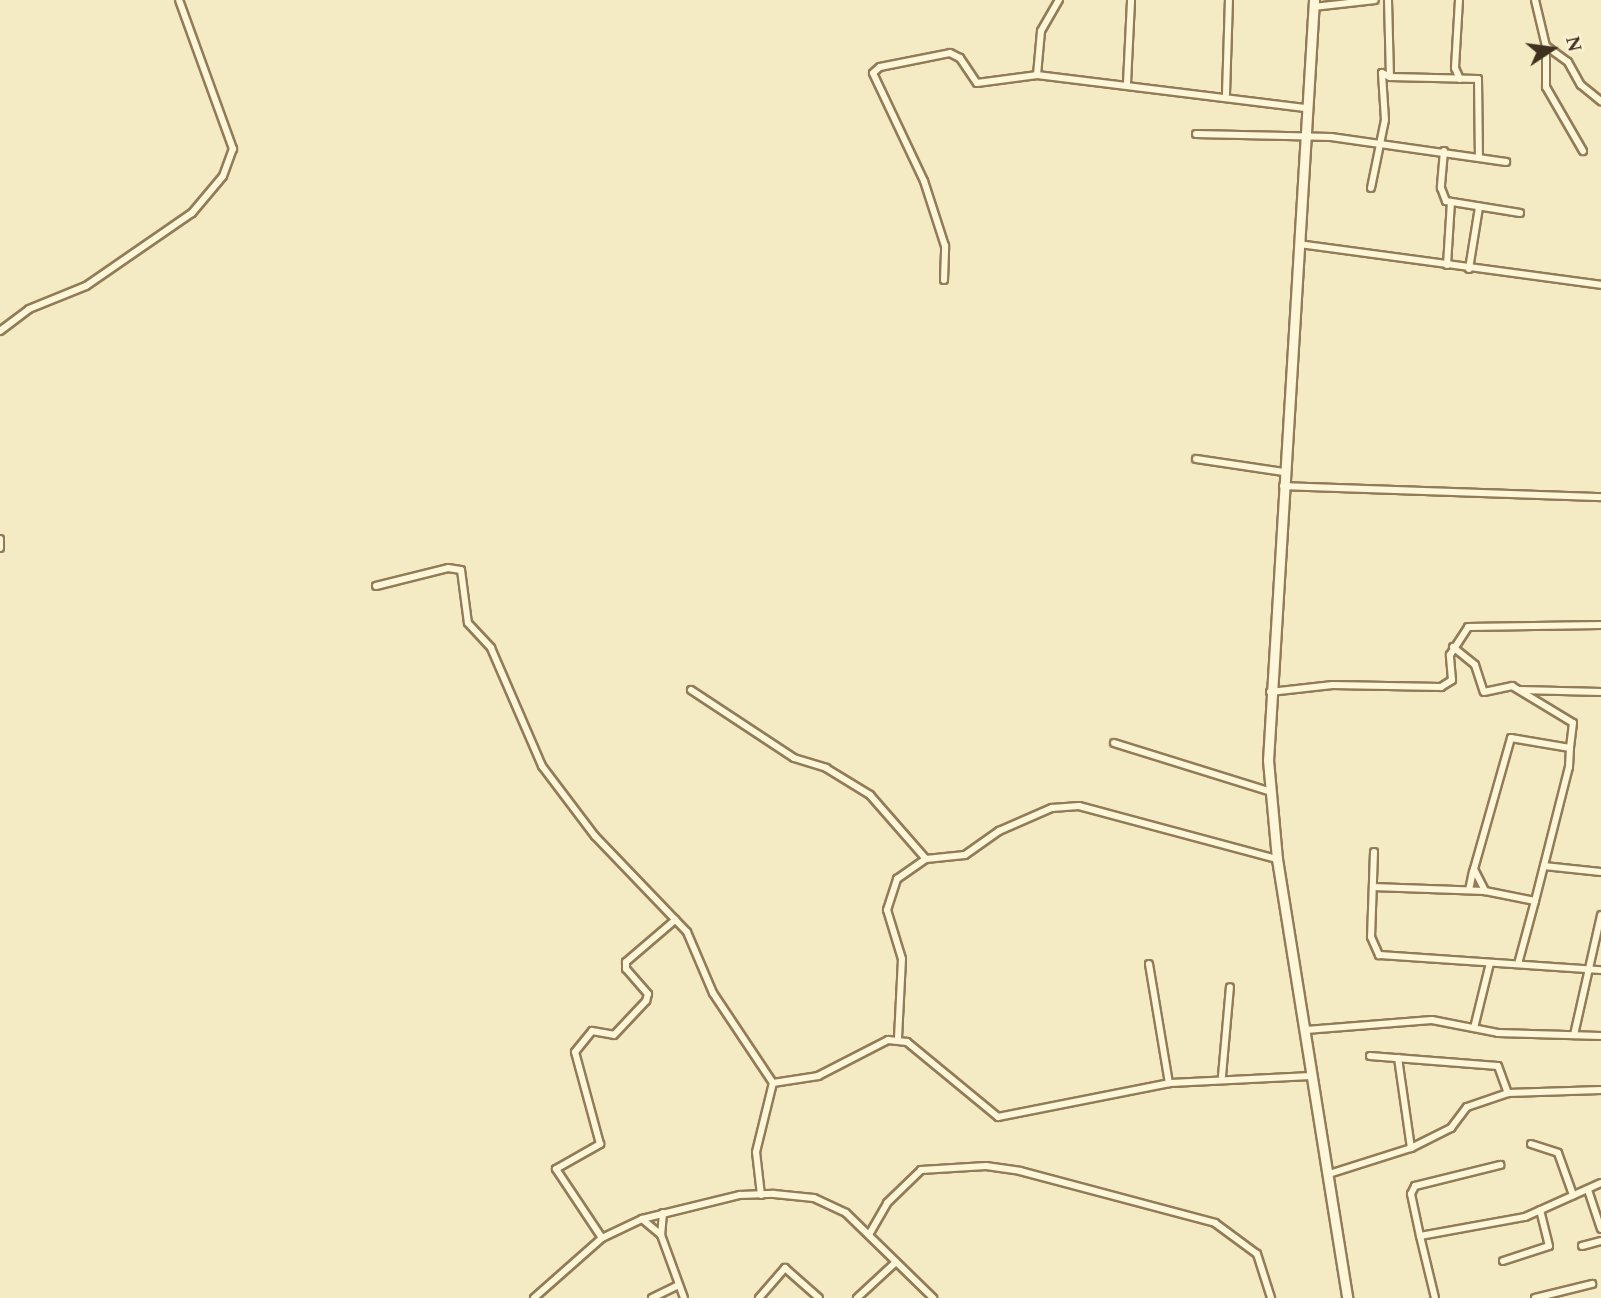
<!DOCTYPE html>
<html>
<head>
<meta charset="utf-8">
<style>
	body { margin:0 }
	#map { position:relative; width:1601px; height:1298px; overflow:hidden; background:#f4eac3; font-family:Spectral,serif }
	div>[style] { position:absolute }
	.roads { filter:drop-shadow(2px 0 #917c57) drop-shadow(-2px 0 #917c57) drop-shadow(0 2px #917c57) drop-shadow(0 -2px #917c57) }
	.street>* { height:6px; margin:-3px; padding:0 3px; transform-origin:3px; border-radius:3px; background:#fdf6d8 }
	.secondary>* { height:9px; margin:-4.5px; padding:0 4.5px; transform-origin:4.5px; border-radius:4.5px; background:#fdf6d8 }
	span { translate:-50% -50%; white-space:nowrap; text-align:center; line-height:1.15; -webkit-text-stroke:5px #faf3d4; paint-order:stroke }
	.north { position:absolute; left:1517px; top:14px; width:70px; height:70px; -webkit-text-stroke:5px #faf3d4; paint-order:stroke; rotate:77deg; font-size:19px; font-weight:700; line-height:28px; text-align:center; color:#3f311d }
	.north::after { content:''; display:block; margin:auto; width:24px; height:32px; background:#3f311d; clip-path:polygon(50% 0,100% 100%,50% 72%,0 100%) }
</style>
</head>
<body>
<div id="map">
	<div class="roads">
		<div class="street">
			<i style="left:1459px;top:0;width:68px;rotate:93.4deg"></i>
			<i style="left:1455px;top:68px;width:12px;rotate:66deg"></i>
			<i style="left:1535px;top:0;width:47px;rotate:76.6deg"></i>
			<i style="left:1546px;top:46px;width:41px;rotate:90deg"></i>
			<i style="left:1546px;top:87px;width:74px;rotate:60deg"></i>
			<i style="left:1314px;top:7px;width:61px;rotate:-6.5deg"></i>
			<i style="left:1546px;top:46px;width:27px;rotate:36deg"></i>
			<i style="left:1568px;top:62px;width:26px;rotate:61deg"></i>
			<i style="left:1581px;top:85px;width:26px;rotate:39deg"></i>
			<i style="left:1037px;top:75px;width:44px;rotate:-84.8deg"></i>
			<i style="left:1041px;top:31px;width:36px;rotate:-60deg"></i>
			<i style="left:1390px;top:77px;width:88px;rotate:1.3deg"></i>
			<i style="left:1478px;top:79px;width:77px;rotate:89.3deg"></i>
			<i style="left:1127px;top:83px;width:83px;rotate:-87.2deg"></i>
			<i style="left:1226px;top:94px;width:94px;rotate:-88.2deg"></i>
			<i style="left:1196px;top:134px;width:135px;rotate:1.3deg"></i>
			<i style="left:1331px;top:137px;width:177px;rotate:8.1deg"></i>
			<i style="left:1444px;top:151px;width:37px;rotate:95deg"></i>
			<i style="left:1441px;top:188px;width:14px;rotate:69deg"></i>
			<i style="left:1446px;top:201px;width:75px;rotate:9.2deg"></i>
			<i style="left:1371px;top:188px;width:69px;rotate:-78.4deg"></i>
			<i style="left:1385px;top:120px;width:47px;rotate:-93.7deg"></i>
			<i style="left:1382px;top:73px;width:9px;rotate:27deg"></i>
			<i style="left:1390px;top:77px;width:77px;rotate:-91.5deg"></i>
			<i style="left:1299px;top:244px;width:305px;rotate:7.7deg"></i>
			<i style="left:1447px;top:265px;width:63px;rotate:-86.4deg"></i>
			<i style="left:1469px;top:269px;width:63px;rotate:-80.8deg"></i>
			<i style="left:944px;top:280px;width:34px;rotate:-88deg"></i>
			<i style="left:945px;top:246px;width:68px;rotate:-107.9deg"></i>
			<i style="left:924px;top:181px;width:119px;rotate:-115.3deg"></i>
			<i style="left:873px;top:73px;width:9px;rotate:-41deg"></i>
			<i style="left:880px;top:67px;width:71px;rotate:-11.3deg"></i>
			<i style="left:950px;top:53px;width:11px;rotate:27deg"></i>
			<i style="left:960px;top:58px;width:30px;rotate:56deg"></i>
			<i style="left:977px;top:83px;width:61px;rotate:-7.6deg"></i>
			<i style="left:1037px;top:75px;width:272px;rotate:7deg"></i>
			<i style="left:0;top:331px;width:36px;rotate:-37deg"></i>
			<i style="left:29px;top:309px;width:61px;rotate:-22deg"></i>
			<i style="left:86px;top:286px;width:129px;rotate:-34.6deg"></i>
			<i style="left:192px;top:213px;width:48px;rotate:-50deg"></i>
			<i style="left:223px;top:176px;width:29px;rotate:-70deg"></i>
			<i style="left:233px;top:149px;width:158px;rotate:-109.9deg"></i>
			<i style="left:1196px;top:459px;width:89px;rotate:8.4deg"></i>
			<i style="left:1283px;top:486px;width:318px;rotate:2deg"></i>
			<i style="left:0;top:539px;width:9px;rotate:90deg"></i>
			<i style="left:376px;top:586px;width:74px;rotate:-14deg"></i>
			<i style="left:448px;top:568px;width:13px;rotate:9deg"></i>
			<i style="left:461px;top:570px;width:53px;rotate:82.5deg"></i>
			<i style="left:468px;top:623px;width:34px;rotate:47deg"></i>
			<i style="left:491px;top:648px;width:129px;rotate:66.6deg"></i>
			<i style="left:542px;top:766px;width:88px;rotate:52.9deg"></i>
			<i style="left:595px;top:836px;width:133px;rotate:46.2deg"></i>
			<i style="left:687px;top:932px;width:66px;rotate:66.9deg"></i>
			<i style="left:713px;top:993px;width:108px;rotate:56.3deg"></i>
			<i style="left:1453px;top:647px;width:28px;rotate:39deg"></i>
			<i style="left:1475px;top:665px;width:28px;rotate:72deg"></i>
			<i style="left:1484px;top:692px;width:29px;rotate:-12deg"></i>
			<i style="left:1512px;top:686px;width:71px;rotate:31.2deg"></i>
			<i style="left:1573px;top:723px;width:25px;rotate:97deg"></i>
			<i style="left:691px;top:690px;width:123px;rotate:33.4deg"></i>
			<i style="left:794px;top:758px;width:34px;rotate:17deg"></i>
			<i style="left:826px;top:768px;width:52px;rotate:31.5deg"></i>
			<i style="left:870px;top:795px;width:85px;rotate:48.8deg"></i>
			<i style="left:926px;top:859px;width:39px;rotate:-6deg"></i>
			<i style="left:965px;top:855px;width:42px;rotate:-35.2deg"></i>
			<i style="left:999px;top:831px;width:58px;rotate:-23.5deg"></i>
			<i style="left:1052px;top:808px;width:27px;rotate:-4deg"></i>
			<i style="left:1079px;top:806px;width:205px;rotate:15deg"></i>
			<i style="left:1520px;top:690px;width:81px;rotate:1.4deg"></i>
			<i style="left:1270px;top:692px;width:63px;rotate:-6.3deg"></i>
			<i style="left:1333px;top:685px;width:108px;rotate:1.1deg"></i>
			<i style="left:1441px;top:687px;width:13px;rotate:-32deg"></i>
			<i style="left:1452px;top:680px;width:25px;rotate:-95deg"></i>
			<i style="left:1450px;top:655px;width:33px;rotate:-57deg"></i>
			<i style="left:1468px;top:627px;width:133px;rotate:-0.9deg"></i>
			<i style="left:1114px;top:743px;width:164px;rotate:17.3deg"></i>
			<i style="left:1374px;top:852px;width:85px;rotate:92deg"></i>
			<i style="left:1371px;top:937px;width:20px;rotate:66deg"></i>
			<i style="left:1379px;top:955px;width:223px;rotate:3.9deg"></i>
			<i style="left:1544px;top:866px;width:57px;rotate:6deg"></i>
			<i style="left:1373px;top:887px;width:112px;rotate:2deg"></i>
			<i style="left:1469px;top:890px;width:19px;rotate:-78deg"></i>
			<i style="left:1149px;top:964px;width:121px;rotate:80.5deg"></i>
			<i style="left:1518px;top:964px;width:65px;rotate:-74.9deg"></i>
			<i style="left:1535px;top:901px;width:138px;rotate:-75.8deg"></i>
			<i style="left:1569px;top:767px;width:19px;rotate:-87deg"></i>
			<i style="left:1570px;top:748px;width:60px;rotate:-170.4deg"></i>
			<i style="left:1511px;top:738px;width:136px;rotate:105.8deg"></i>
			<i style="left:1474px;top:869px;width:25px;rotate:63deg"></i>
			<i style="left:1485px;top:891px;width:51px;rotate:11.3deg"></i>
			<i style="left:1474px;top:1028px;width:67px;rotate:-76.2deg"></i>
			<i style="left:1306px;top:1030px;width:126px;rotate:-4.5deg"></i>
			<i style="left:1432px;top:1020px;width:67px;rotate:11.1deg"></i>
			<i style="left:1498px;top:1033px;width:103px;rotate:1.7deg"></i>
			<i style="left:1574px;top:1035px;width:123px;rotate:-77.3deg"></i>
			<i style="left:898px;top:1038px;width:79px;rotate:-87.1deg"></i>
			<i style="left:902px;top:959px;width:51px;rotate:-107deg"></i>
			<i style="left:887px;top:910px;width:33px;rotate:-72deg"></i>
			<i style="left:897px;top:879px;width:35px;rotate:-35deg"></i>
			<i style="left:1370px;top:1056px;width:128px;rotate:4.5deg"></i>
			<i style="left:1498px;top:1066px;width:29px;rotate:70deg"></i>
			<i style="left:1398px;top:1058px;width:91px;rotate:81.8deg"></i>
			<i style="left:1222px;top:1076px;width:89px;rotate:-84.9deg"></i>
			<i style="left:1531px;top:1144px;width:28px;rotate:18deg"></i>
			<i style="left:1558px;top:1153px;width:45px;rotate:70.3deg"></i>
			<i style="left:1329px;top:1174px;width:86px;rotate:-17.6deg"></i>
			<i style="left:1411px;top:1148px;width:45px;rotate:-26.6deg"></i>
			<i style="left:1451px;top:1128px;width:26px;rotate:-53deg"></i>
			<i style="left:1467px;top:1107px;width:43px;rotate:-18.9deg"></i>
			<i style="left:1508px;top:1093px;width:93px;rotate:-1.8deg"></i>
			<i style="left:1588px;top:1190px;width:41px;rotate:71.6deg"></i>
			<i style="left:761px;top:1195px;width:43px;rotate:-96.6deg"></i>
			<i style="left:756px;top:1152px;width:71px;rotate:-76.2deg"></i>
			<i style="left:773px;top:1083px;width:46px;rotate:-8.8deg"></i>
			<i style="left:818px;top:1076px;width:79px;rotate:-27.2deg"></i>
			<i style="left:888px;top:1040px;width:19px;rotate:6deg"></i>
			<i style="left:907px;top:1042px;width:118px;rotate:39.5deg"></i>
			<i style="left:998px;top:1117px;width:174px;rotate:-11.2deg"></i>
			<i style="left:1169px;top:1083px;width:144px;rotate:-2.8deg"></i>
			<i style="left:663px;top:1213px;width:22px;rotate:95deg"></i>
			<i style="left:661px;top:1235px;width:67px;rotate:69.9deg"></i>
			<i style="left:642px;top:1219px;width:25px;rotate:40deg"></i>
			<i style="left:870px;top:1233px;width:34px;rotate:-60deg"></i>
			<i style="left:887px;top:1203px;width:47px;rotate:-44.1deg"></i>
			<i style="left:921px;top:1170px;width:65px;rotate:-3.5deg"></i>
			<i style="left:986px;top:1166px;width:34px;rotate:8deg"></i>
			<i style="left:1020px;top:1171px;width:202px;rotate:14.9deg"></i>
			<i style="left:1215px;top:1223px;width:52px;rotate:36.4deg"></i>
			<i style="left:1257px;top:1254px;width:46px;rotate:72.3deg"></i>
			<i style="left:1420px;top:1236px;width:43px;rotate:-102.1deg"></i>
			<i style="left:1411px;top:1194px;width:9px;rotate:-63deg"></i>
			<i style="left:1415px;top:1186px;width:88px;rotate:-13.9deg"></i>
			<i style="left:602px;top:1238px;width:83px;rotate:-123.7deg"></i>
			<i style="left:556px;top:1169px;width:51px;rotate:-29.6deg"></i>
			<i style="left:600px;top:1144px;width:95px;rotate:-105.2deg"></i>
			<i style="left:575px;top:1052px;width:27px;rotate:-51deg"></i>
			<i style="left:592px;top:1031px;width:22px;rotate:10deg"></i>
			<i style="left:614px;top:1035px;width:47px;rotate:-46.7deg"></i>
			<i style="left:646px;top:1001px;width:7px;rotate:-74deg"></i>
			<i style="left:648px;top:994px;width:33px;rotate:-131deg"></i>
			<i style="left:626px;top:969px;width:7px;rotate:-90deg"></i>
			<i style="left:626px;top:962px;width:65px;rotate:-40.6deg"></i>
			<i style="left:1582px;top:1246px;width:20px;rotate:-15deg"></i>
			<i style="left:1503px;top:1261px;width:48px;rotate:-18.1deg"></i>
			<i style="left:1549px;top:1246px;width:37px;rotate:-104deg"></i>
			<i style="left:534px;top:1298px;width:91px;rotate:-41.4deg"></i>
			<i style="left:602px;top:1238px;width:44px;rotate:-25.4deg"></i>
			<i style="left:642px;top:1219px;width:101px;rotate:-13.8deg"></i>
			<i style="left:740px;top:1195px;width:34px;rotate:-2deg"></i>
			<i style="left:774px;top:1194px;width:40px;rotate:5.7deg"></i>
			<i style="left:814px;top:1198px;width:35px;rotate:25deg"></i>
			<i style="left:846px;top:1213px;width:122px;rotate:44.3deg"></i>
			<i style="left:652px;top:1298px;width:28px;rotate:-26deg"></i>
			<i style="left:759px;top:1298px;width:40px;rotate:-49deg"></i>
			<i style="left:785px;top:1268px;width:45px;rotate:41.4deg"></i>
			<i style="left:857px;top:1298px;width:53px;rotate:-42.7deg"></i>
			<i style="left:1435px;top:1298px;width:64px;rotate:-103.6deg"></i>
			<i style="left:1420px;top:1236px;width:107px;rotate:-10.3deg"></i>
			<i style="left:1525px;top:1217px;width:83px;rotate:-24.1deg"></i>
			<i style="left:1535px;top:1298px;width:59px;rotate:-13.8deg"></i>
		</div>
		<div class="secondary">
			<i style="left:1314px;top:0;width:761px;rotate:93.46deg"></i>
			<i style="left:1268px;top:760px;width:99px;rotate:84.8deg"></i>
			<i style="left:1277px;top:859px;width:445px;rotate:80.9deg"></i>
		</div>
	</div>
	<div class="north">N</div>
</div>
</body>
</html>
